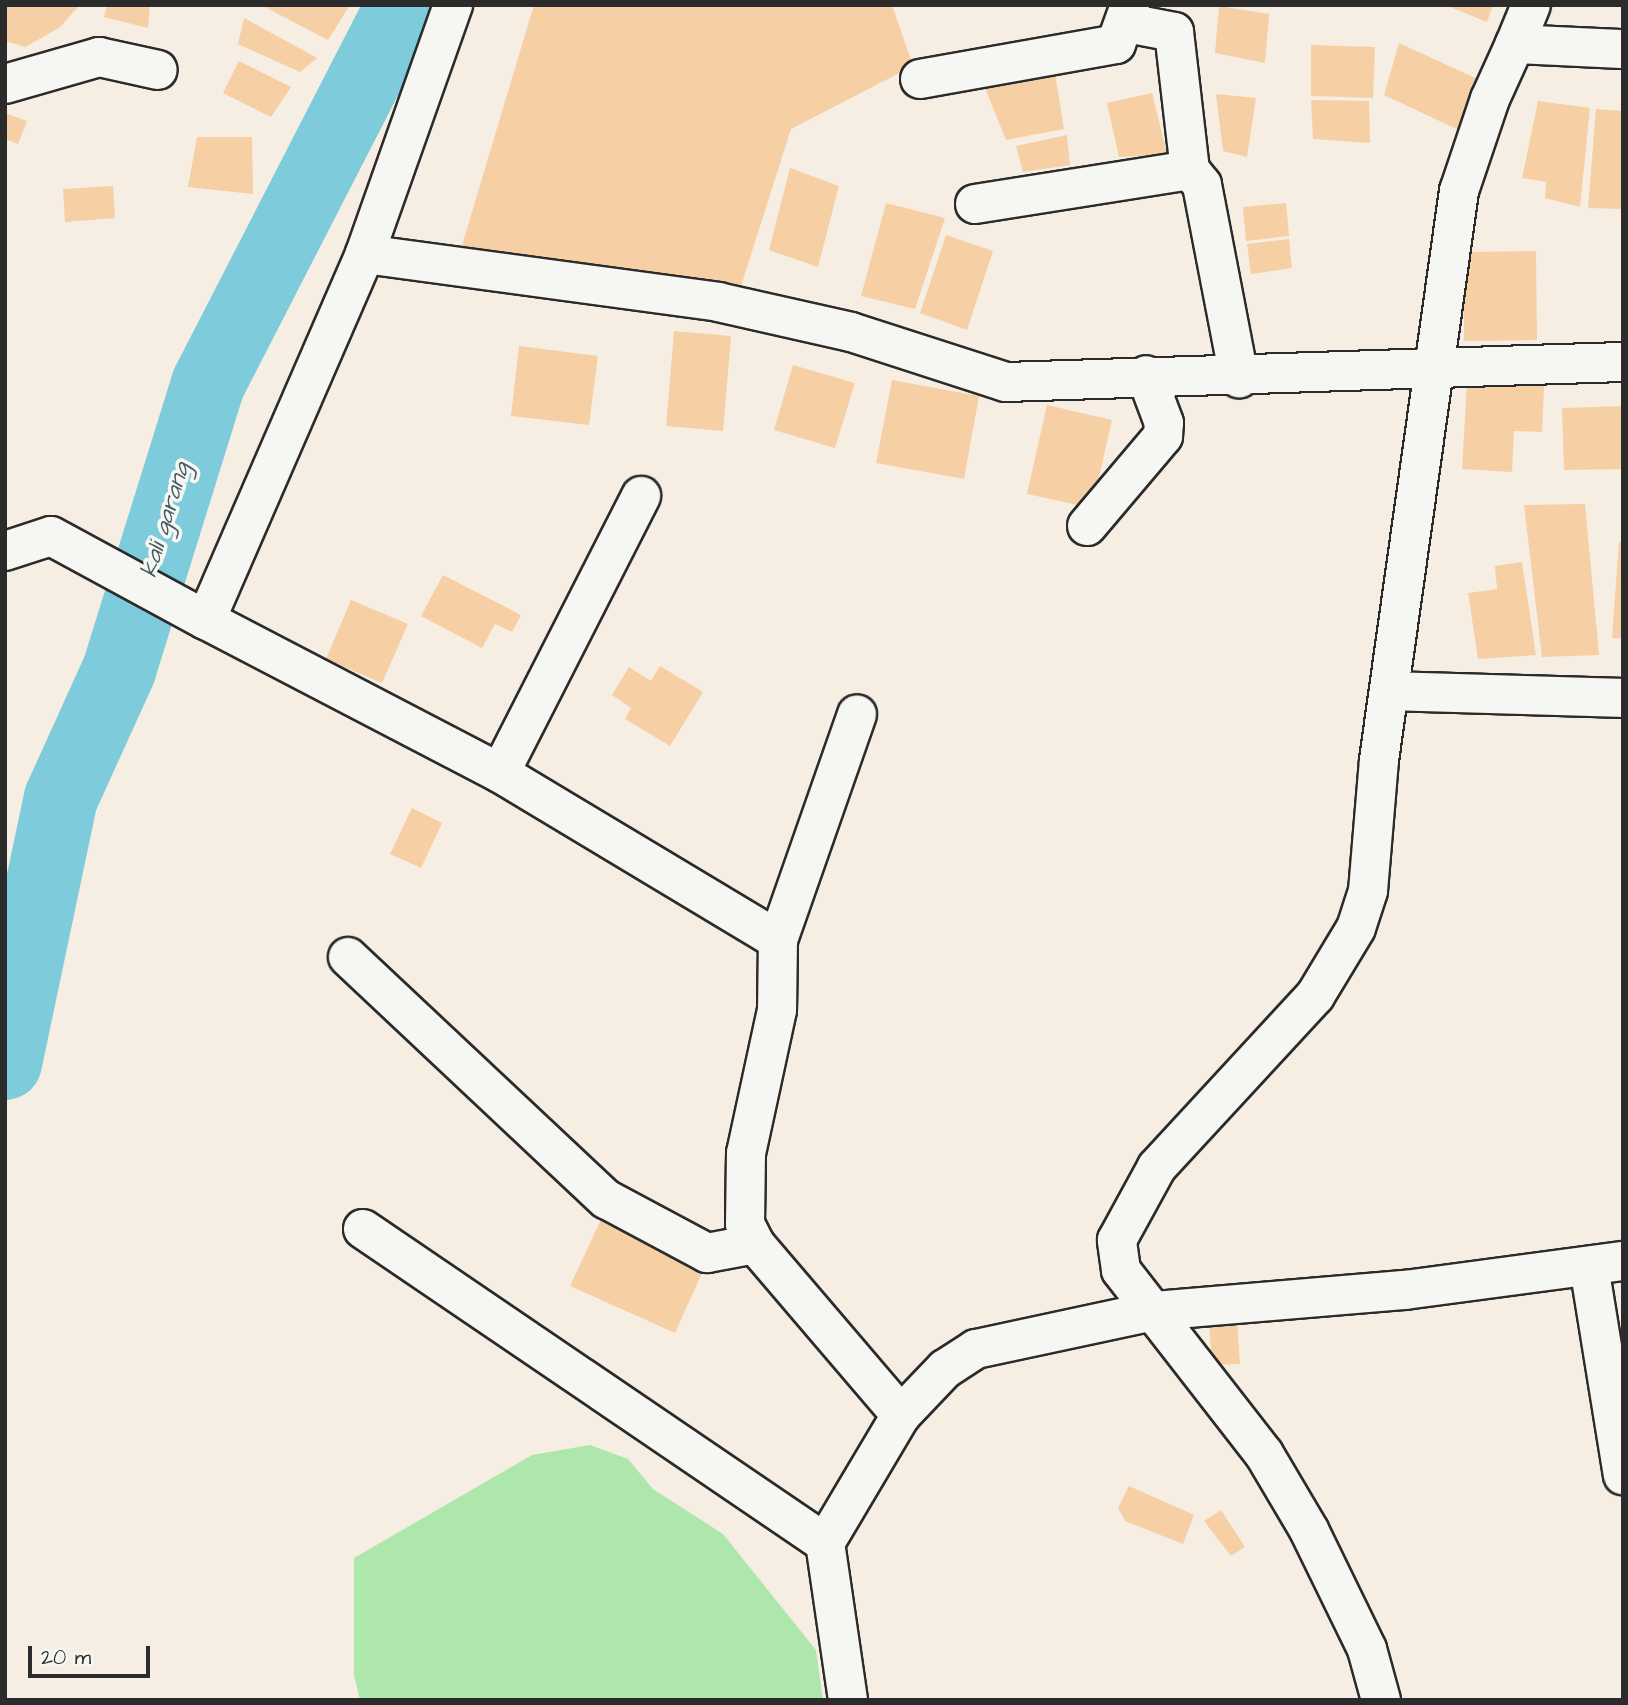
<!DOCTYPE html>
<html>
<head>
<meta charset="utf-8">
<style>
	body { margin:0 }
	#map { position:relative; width:1628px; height:1705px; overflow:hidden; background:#f6eee3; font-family:"Architects Daughter",sans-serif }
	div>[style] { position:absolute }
	.green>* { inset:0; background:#aee7ab }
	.river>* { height:74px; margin:-37px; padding:0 37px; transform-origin:37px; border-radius:37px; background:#7eccdb }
	.building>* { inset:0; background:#f6cfa5 }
	.roads { filter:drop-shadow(2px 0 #2b2b2b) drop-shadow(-2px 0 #2b2b2b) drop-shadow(0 2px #2b2b2b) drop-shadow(0 -2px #2b2b2b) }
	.street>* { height:38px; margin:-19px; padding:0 19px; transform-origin:19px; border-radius:19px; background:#f6f6f2 }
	span { translate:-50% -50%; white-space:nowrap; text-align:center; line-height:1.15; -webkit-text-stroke:7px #f6f6f2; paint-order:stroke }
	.water-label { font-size:24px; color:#445b60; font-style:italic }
	.frame { position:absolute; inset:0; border:7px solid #2b2b2b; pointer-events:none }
	.scale { position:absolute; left:28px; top:1646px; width:122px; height:32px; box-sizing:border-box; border:4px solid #2b2b2b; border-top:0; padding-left:9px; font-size:21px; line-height:24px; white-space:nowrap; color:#2b2b2b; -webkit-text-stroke:5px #f6f6f2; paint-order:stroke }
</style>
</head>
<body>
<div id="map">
	<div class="green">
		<i style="clip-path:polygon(590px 1445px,628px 1459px,653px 1489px,723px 1534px,816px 1650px,823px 1700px,360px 1700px,354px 1675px,354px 1558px,532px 1455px)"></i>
	</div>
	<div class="river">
		<i style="left:5px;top:1063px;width:271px;rotate:-78.1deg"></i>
		<i style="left:61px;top:798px;width:141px;rotate:-65.6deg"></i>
		<i style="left:119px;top:670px;width:300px;rotate:-72.7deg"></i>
		<i style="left:208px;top:384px;width:426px;rotate:-62.8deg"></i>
	</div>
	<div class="building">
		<i style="clip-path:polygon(5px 5px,80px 5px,59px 28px,25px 47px,5px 41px)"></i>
		<i style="clip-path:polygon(107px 5px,150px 5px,148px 28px,104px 17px)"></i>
		<i style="clip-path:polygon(261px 5px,350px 5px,328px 40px)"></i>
		<i style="clip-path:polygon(534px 5px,892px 5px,913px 66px,791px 129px,741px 286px,460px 252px)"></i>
		<i style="clip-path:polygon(1445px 5px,1493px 5px,1487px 22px)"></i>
		<i style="clip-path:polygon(1219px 6px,1269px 14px,1265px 63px,1215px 53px)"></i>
		<i style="clip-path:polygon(244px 18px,317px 58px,300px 72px,238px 44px)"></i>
		<i style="clip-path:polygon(1399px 43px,1484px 82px,1465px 133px,1384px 95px)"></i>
		<i style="clip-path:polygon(1311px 45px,1375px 47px,1373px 98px,1311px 96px)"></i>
		<i style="clip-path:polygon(239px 61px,291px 87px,271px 117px,223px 93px)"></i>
		<i style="clip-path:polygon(1053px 62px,1064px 129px,1006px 140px,981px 78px)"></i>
		<i style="clip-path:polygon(1152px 93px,1167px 154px,1119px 157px,1107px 103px)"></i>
		<i style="clip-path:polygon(1216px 94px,1256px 98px,1247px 157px,1223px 151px)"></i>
		<i style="clip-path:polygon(1311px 100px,1369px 101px,1370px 143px,1313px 139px)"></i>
		<i style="clip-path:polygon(1538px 101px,1590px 108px,1580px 207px,1545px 198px,1546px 182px,1522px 178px)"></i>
		<i style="clip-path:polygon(1596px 109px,1623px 111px,1623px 209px,1588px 208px)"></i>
		<i style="clip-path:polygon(5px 113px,27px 121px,18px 144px,5px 139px)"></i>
		<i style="clip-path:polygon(1067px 135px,1070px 165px,1023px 172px,1016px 146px)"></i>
		<i style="clip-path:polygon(197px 137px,252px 137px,253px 194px,188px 187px)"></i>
		<i style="clip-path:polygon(790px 168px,839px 186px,818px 267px,769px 250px)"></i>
		<i style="clip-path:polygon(113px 186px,115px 218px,65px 222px,63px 189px)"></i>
		<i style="clip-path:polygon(886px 203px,945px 218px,915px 309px,861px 296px)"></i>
		<i style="clip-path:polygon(1286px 203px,1289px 236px,1246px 241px,1243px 207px)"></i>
		<i style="clip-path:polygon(946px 235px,993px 251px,967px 330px,920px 313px)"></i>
		<i style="clip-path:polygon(1289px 239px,1292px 268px,1251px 274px,1247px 244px)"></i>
		<i style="clip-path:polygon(1536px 251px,1537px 340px,1464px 341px,1464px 252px)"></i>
		<i style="clip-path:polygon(674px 331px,731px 336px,723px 431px,666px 426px)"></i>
		<i style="clip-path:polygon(519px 346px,598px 356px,589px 425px,511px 416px)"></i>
		<i style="clip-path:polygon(793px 365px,855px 383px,835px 448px,774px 430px)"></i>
		<i style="clip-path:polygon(892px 380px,979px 396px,964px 479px,876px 463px)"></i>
		<i style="clip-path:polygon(1467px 382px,1544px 386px,1542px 432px,1514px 431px,1512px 472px,1462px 469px)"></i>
		<i style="clip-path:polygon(1047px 405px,1112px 420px,1092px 508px,1027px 494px)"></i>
		<i style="clip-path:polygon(1623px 406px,1623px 469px,1564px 470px,1562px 408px)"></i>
		<i style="clip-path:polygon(1585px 504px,1599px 655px,1542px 657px,1524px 505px)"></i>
		<i style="clip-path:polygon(1619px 542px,1623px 543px,1623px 638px,1612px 638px)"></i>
		<i style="clip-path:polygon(1522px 562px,1536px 655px,1478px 659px,1468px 593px,1497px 589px,1495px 566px)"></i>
		<i style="clip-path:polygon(443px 575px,521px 615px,512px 632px,495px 624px,482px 648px,421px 616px)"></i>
		<i style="clip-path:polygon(351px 600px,408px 624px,382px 683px,326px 659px)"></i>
		<i style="clip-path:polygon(660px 666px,703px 692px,670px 746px,625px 719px,631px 708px,612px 695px,629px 667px,651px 681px)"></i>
		<i style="clip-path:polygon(412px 808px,442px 823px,421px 868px,390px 854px)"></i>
		<i style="clip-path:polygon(603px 1215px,707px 1262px,675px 1333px,570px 1286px)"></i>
		<i style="clip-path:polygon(1237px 1319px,1240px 1364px,1212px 1365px,1209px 1321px)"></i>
		<i style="clip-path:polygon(1129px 1486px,1194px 1515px,1183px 1544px,1125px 1521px,1118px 1508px)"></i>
		<i style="clip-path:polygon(1221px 1510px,1245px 1547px,1231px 1556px,1204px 1521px)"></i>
	</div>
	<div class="roads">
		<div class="street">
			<i style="left:453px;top:5px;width:264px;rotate:109.5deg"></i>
			<i style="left:365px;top:254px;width:399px;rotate:113.5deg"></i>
			<i style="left:206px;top:620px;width:331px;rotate:27.5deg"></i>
			<i style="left:500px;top:773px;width:324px;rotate:31deg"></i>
			<i style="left:778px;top:940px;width:70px;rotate:90.8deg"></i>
			<i style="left:777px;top:1010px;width:146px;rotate:102.2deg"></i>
			<i style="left:746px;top:1153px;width:71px;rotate:90.8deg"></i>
			<i style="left:745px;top:1224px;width:22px;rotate:63deg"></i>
			<i style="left:755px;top:1244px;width:225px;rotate:49.5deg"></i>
			<i style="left:1127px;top:23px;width:48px;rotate:10.8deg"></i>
			<i style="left:1174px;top:32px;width:139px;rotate:83.4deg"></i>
			<i style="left:1515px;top:44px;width:42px;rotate:-67.7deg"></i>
			<i style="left:920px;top:79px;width:199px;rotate:-10.1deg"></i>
			<i style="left:1116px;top:44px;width:41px;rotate:-70.3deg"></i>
			<i style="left:5px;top:84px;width:98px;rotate:-16deg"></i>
			<i style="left:99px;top:57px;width:60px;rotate:12.4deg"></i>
			<i style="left:975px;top:204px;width:218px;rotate:-9deg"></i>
			<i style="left:1190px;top:170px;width:19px;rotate:51deg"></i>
			<i style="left:1202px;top:185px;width:197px;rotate:79.1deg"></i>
			<i style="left:365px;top:254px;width:356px;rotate:7.7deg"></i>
			<i style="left:718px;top:302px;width:136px;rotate:12.7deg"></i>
			<i style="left:851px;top:332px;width:163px;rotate:17.9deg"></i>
			<i style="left:1006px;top:382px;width:617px;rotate:-1.86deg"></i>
			<i style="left:1087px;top:526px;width:118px;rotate:-49.8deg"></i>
			<i style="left:1163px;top:436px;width:13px;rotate:-86deg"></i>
			<i style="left:1164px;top:423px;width:51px;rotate:-110.6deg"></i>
			<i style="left:5px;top:551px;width:48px;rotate:-18.1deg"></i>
			<i style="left:51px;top:536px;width:176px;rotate:28.5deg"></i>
			<i style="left:1390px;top:691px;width:233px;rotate:1.7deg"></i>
			<i style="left:500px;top:773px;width:311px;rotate:-63deg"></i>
			<i style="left:778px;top:940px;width:239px;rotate:-70.7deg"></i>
			<i style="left:348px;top:957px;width:354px;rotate:43.2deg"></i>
			<i style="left:606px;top:1199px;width:115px;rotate:28.1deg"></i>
			<i style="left:707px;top:1253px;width:49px;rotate:-10.6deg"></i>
			<i style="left:363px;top:1229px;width:559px;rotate:34.2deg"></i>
			<i style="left:1589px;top:1266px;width:212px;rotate:80.8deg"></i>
			<i style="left:848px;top:1700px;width:159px;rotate:-98.3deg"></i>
			<i style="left:825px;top:1543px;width:149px;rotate:-59.3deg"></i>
			<i style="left:901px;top:1415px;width:64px;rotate:-46.3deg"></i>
			<i style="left:945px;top:1369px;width:37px;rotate:-33deg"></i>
			<i style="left:976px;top:1349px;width:181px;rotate:-12.1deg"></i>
			<i style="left:1153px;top:1311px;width:253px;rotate:-4.8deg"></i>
			<i style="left:1405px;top:1290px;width:220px;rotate:-7.6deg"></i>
			<i style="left:1381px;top:1700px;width:53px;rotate:-105.4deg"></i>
			<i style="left:1367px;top:1649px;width:132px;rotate:-116deg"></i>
			<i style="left:1309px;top:1530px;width:88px;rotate:-120.6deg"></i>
			<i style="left:1264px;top:1454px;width:233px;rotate:-127.9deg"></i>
			<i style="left:1121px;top:1270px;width:30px;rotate:-98deg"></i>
			<i style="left:1117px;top:1240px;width:83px;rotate:-61.3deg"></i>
			<i style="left:1157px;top:1167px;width:233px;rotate:-47.3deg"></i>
			<i style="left:1315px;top:996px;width:79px;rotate:-58.9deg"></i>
			<i style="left:1356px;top:928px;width:39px;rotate:-72deg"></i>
			<i style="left:1368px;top:891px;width:131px;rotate:-85.2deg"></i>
			<i style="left:1379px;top:760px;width:575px;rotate:-82deg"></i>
			<i style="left:1459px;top:191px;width:97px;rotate:-71.4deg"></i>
			<i style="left:1490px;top:99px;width:60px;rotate:-65.6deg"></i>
			<i style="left:1515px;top:44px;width:108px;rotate:2.7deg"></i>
		</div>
	</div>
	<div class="water-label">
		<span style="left:166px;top:520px;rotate:-73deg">kali garang</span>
	</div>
	<div class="frame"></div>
	<div class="scale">20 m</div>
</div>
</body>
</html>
